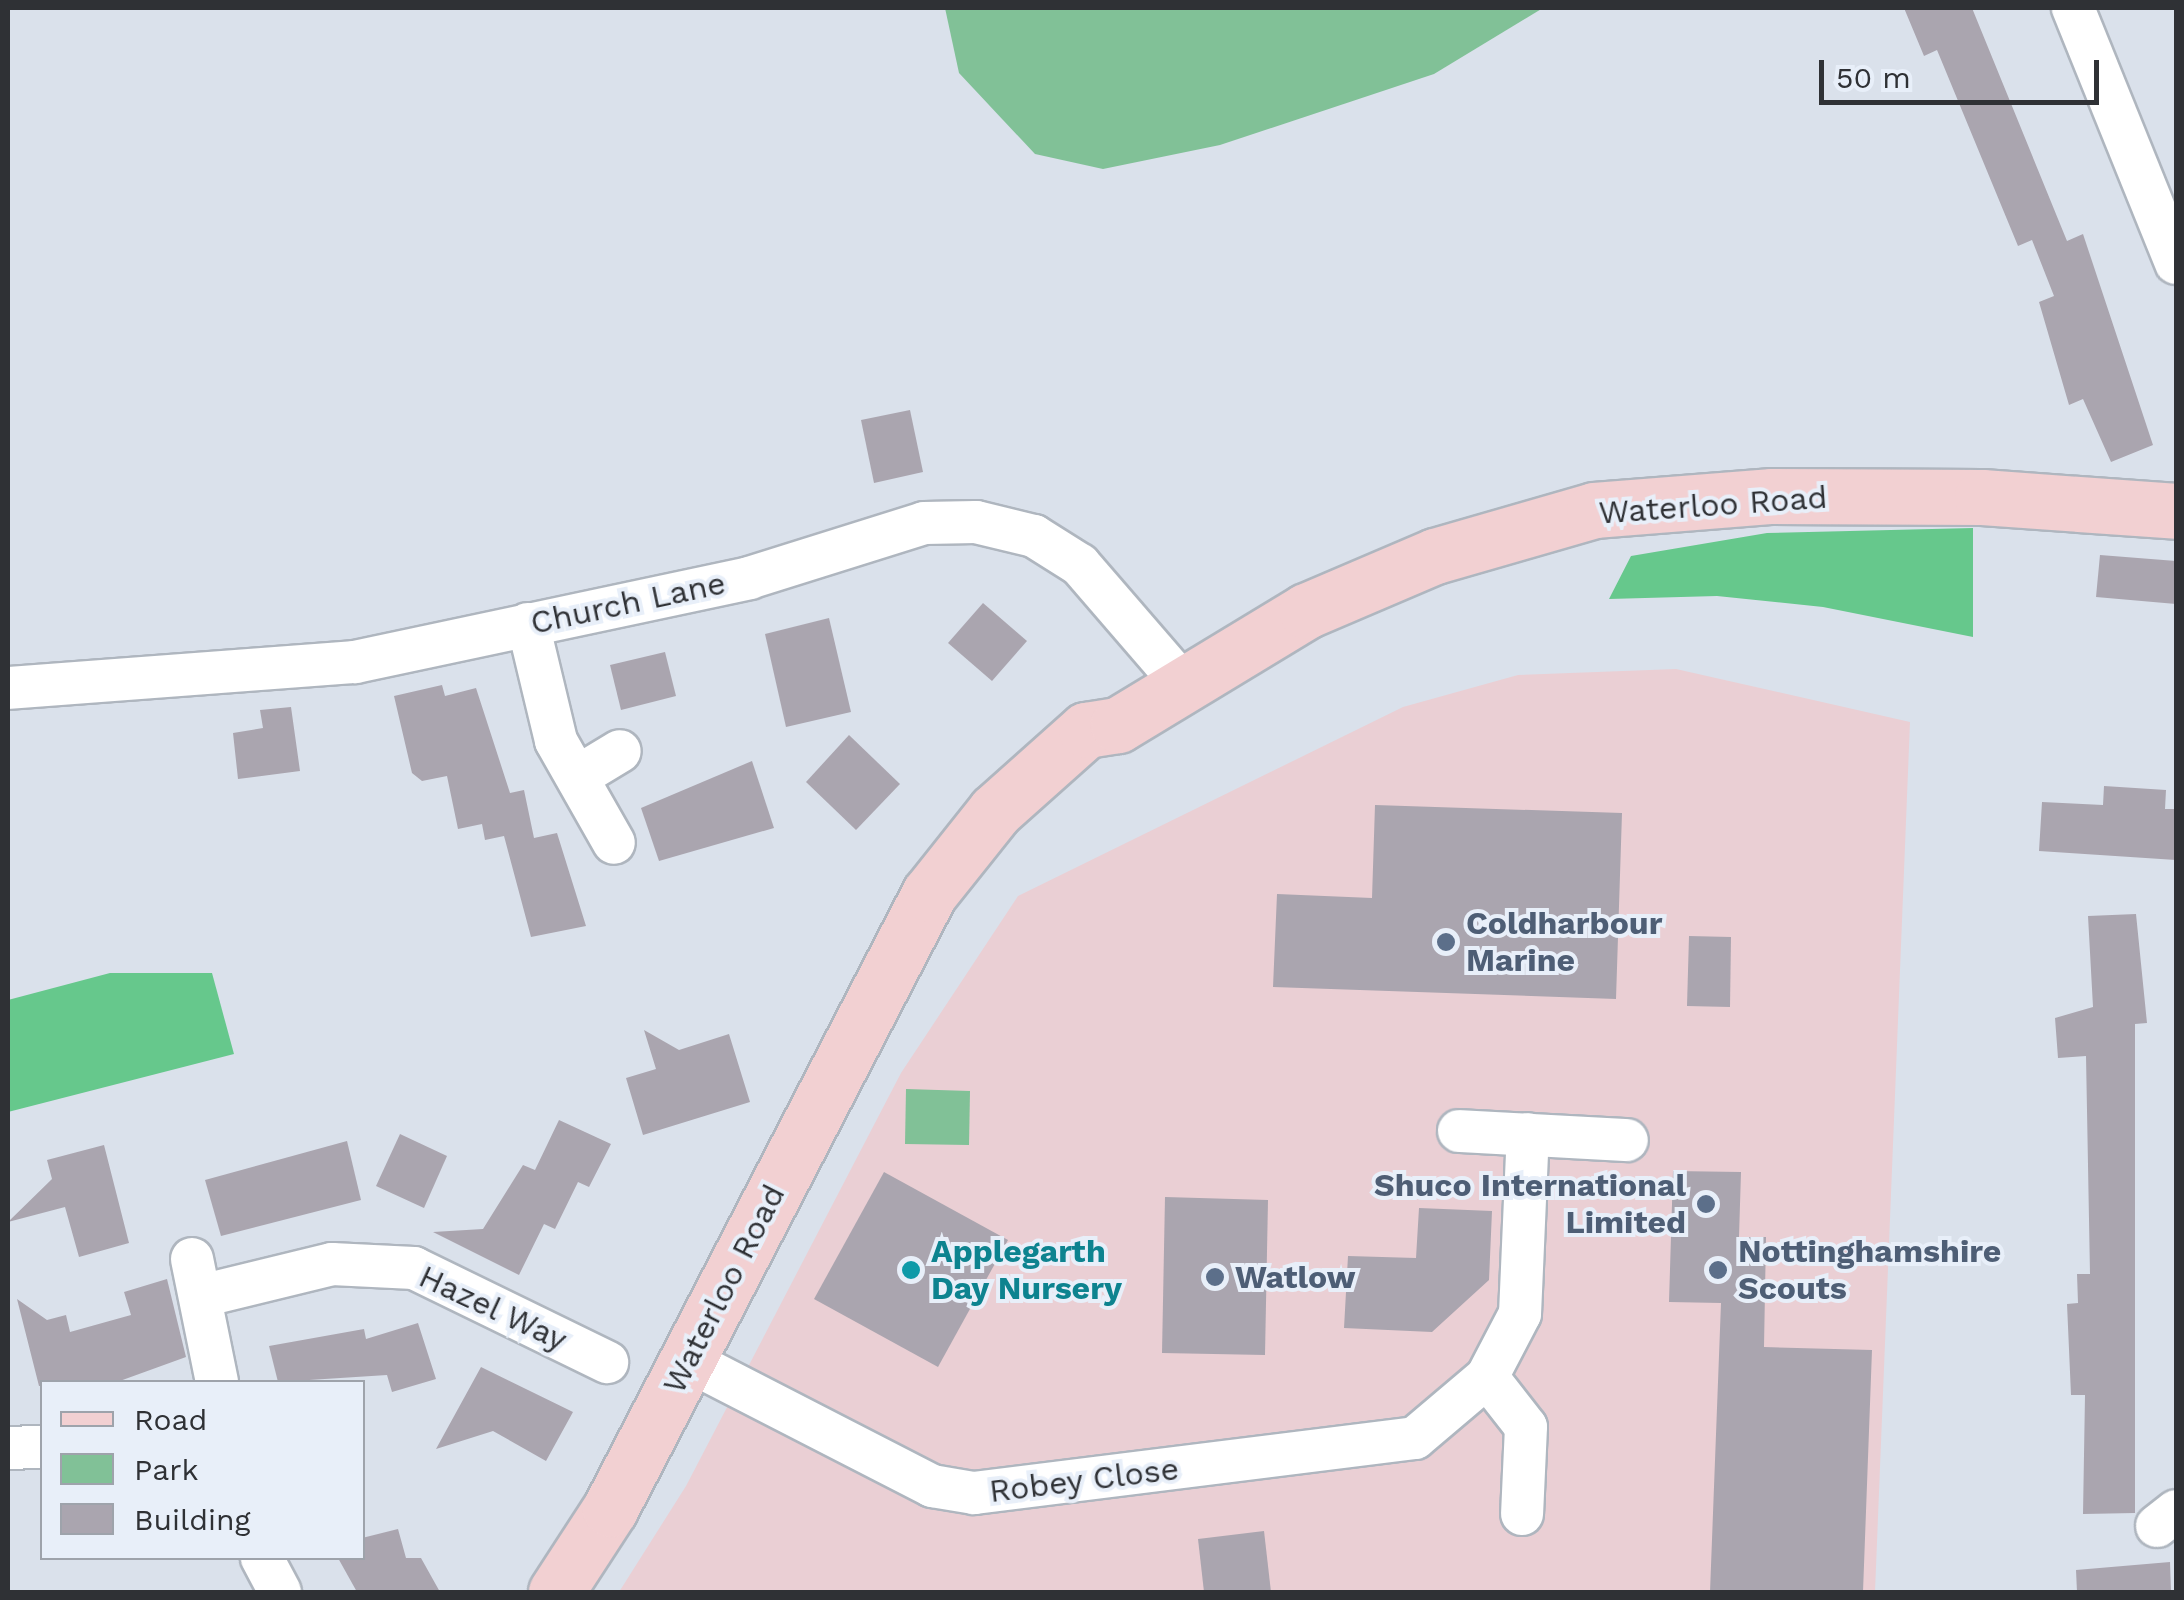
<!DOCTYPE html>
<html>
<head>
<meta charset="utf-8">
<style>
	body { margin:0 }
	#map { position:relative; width:2184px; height:1600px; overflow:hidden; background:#dae1eb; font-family:"Work Sans",sans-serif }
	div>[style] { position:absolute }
	.commercial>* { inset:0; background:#eacfd4 }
	.green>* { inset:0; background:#81c197 }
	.forest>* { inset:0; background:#66c88c }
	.building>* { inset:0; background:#aaa5af }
	.roads { filter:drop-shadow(2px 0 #afb6bf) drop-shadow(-2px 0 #afb6bf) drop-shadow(0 2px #afb6bf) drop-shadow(0 -2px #afb6bf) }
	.street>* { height:42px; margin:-21px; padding:0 21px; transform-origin:21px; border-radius:21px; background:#fff }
	.secondary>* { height:55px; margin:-27.5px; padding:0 27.5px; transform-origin:27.5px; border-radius:27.5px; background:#f2d0d2 }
	.dots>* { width:28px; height:28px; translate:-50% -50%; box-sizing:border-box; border:5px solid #e8eff9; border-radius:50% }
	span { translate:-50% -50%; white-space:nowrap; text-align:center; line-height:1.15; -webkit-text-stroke:8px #e8eff9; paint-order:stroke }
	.street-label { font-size:32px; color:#2f3135 }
	.service-label { font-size:32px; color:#4e5e75; font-weight:700 }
	.left { translate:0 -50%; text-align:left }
	.right { translate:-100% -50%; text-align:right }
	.culture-label { font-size:32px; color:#0d838f; font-weight:700 }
	.frame { position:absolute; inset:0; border:10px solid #2f3135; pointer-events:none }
	.legend { position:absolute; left:40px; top:1380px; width:325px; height:180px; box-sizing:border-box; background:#e8eff9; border:2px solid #9ea3ab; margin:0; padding:12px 18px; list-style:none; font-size:30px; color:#2f3135 }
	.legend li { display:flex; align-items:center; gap:20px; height:50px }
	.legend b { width:50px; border:2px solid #9ea3ab }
	.scale { position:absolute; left:1819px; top:60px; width:280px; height:45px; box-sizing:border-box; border:5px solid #2f3135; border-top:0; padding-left:12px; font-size:30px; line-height:35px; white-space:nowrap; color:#2f3135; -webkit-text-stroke:8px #e8eff9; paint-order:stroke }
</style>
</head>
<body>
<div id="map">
	<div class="commercial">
		<i style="clip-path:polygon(1676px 669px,1910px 722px,1875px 1592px,619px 1592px,686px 1486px,901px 1073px,1018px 896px,1403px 707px,1518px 675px)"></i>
	</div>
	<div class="green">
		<i style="clip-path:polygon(945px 8px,1543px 8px,1434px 74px,1220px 145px,1103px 169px,1035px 154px,959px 73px)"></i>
		<i style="clip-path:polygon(906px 1089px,970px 1091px,969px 1145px,905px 1144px)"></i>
	</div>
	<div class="forest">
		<i style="clip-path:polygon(1973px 528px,1973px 637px,1823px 607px,1717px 596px,1609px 599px,1631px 556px,1767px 533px)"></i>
		<i style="clip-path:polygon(110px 973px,212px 973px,234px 1054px,8px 1112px,8px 1000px)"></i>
	</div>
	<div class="building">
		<i style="clip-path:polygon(1904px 8px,1972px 8px,2067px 241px,2083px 234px,2153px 445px,2111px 462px,2083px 399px,2069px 405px,2039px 302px,2054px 296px,2032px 240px,2018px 246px,1937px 50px,1924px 56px)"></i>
		<i style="clip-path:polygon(910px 410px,923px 472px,874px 483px,861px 420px)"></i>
		<i style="clip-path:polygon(2100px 555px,2176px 561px,2176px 604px,2096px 597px)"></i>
		<i style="clip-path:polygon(983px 603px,1027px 641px,992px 681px,948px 643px)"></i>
		<i style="clip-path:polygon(829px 618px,851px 712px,786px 727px,765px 634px)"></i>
		<i style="clip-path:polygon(665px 652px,676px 696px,621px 710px,610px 665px)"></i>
		<i style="clip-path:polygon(442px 685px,445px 696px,476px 688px,510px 793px,524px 790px,534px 838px,557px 833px,586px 926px,531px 937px,504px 836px,485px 840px,482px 824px,458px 829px,447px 776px,422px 781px,412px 773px,394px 696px)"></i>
		<i style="clip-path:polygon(291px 707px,300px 771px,238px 779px,233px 733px,263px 728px,260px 710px)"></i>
		<i style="clip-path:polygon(849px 735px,900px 784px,856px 830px,806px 782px)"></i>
		<i style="clip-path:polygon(752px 761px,774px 828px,659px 861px,641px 808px)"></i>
		<i style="clip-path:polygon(2104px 786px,2166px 790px,2165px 809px,2176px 809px,2176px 860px,2039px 851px,2042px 802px,2103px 805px)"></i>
		<i style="clip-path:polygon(1375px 805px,1622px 813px,1616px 999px,1273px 987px,1277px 894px,1372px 898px)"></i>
		<i style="clip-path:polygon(2136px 914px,2147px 1023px,2135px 1024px,2135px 1513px,2083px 1514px,2085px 1395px,2071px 1395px,2067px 1304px,2078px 1303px,2077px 1274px,2090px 1274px,2086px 1056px,2058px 1058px,2055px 1018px,2093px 1007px,2088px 916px)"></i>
		<i style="clip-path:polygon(1689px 936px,1731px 937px,1730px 1007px,1687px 1006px)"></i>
		<i style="clip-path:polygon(644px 1030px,679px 1050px,729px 1034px,750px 1102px,643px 1135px,626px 1078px,656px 1069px)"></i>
		<i style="clip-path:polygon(559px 1120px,611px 1144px,589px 1187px,578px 1182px,555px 1229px,544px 1224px,519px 1275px,433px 1232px,483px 1229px,523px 1165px,535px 1170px)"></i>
		<i style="clip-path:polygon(400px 1134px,447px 1156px,424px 1208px,376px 1186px)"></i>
		<i style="clip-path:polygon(347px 1141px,361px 1200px,221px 1236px,205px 1180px)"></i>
		<i style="clip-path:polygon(104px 1145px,129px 1243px,79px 1257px,65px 1207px,8px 1222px,52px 1179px,47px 1160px)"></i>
		<i style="clip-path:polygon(1673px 1171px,1741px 1172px,1739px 1237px,1766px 1237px,1764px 1347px,1872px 1350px,1863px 1592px,1710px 1592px,1721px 1303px,1669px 1302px)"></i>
		<i style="clip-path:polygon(884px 1172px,1008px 1240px,938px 1367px,814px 1299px)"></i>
		<i style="clip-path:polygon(1165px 1197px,1268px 1200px,1265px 1355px,1162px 1353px)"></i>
		<i style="clip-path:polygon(1419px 1208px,1492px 1211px,1489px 1280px,1432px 1332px,1344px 1328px,1348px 1256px,1416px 1258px)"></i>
		<i style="clip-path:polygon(167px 1279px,186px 1357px,117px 1382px,39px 1386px,17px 1299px,47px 1320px,66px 1315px,70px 1332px,131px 1315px,124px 1292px)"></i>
		<i style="clip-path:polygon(418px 1323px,436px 1379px,392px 1392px,387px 1375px,278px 1382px,269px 1346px,364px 1329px,366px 1339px)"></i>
		<i style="clip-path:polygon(481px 1367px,573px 1412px,546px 1461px,493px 1431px,436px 1449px)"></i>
		<i style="clip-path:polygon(398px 1529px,406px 1558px,421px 1558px,440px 1592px,357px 1592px,338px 1558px,362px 1558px,362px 1538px)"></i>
		<i style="clip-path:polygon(1264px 1531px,1271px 1592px,1204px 1592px,1198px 1539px)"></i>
		<i style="clip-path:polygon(2170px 1562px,2171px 1592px,2077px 1592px,2076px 1570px)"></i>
	</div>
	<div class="roads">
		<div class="street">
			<i style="left:2073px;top:8px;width:275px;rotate:68deg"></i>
			<i style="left:528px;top:624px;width:120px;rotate:76.5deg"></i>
			<i style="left:556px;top:741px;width:117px;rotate:60.4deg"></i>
			<i style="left:8px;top:688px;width:348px;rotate:-4.3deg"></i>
			<i style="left:355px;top:662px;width:403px;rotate:-12deg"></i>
			<i style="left:749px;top:578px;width:183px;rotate:-17.4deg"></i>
			<i style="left:924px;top:523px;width:52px;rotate:-1.1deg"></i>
			<i style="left:976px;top:522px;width:60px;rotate:13.6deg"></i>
			<i style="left:1034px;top:536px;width:54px;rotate:32.2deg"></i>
			<i style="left:1080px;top:565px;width:155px;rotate:49.2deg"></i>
			<i style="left:582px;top:774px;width:44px;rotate:-31.2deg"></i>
			<i style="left:1459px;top:1131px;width:168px;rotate:3.1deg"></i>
			<i style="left:192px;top:1259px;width:126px;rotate:78.5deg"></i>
			<i style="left:201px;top:1296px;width:135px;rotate:-13.7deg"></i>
			<i style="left:332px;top:1264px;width:82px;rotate:2.8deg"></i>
			<i style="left:414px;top:1268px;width:215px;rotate:26deg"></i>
			<i style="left:687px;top:1360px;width:276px;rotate:27.2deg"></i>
			<i style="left:932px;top:1486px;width:43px;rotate:9.5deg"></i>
			<i style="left:974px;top:1493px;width:444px;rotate:-7.1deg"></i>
			<i style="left:1415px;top:1438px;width:94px;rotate:-40.3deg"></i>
			<i style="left:1487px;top:1377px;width:71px;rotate:-62.4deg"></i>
			<i style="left:1520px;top:1314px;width:180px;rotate:-87.5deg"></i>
			<i style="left:1487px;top:1377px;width:63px;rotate:52deg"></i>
			<i style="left:1526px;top:1427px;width:87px;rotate:92.6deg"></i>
			<i style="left:8px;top:1448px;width:34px;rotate:-2deg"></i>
			<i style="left:2157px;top:1526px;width:24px;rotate:-38deg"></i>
			<i style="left:262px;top:1558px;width:38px;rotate:62deg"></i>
		</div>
		<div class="secondary">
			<i style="left:556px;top:1592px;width:99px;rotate:-57deg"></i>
			<i style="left:610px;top:1509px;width:693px;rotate:-62.58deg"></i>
			<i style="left:929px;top:894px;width:106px;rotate:-51.5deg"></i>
			<i style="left:995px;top:811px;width:122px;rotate:-41.7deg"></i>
			<i style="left:1086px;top:730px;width:32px;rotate:-9deg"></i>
			<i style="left:1118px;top:725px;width:220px;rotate:-31.2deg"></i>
			<i style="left:1306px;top:611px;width:140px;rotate:-23.1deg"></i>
			<i style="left:1435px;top:556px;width:166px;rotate:-16.1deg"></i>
			<i style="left:1594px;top:510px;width:179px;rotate:-4.5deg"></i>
			<i style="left:1772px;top:496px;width:210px;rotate:0.3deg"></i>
			<i style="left:1982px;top:497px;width:195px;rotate:4.1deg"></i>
		</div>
	</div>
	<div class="dots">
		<i style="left:1446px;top:942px;background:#5c6f8a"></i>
		<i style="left:1706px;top:1204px;background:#5c6f8a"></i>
		<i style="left:911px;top:1270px;background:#0f9aa8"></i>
		<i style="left:1718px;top:1270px;background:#5c6f8a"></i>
		<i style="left:1215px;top:1277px;background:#5c6f8a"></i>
	</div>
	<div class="street-label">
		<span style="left:1713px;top:505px;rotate:-4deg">Waterloo Road</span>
		<span style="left:628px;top:603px;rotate:-12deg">Church Lane</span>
		<span style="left:724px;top:1289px;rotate:-63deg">Waterloo Road</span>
		<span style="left:493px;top:1308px;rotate:25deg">Hazel Way</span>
		<span style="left:1084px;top:1480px;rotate:-7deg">Robey Close</span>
	</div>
	<div class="service-label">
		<span class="left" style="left:1466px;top:942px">Coldharbour<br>Marine</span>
		<span class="right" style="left:1686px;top:1204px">Shuco International<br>Limited</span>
		<span class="left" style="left:1738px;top:1270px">Nottinghamshire<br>Scouts</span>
		<span class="left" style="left:1235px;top:1277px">Watlow</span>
	</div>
	<div class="culture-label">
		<span class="left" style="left:931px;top:1270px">Applegarth<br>Day Nursery</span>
	</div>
	<div class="frame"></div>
	<ul class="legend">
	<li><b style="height:12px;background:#f2d0d2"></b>Road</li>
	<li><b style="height:28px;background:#81c197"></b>Park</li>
	<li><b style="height:28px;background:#aaa5af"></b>Building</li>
	</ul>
	<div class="scale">50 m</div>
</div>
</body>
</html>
